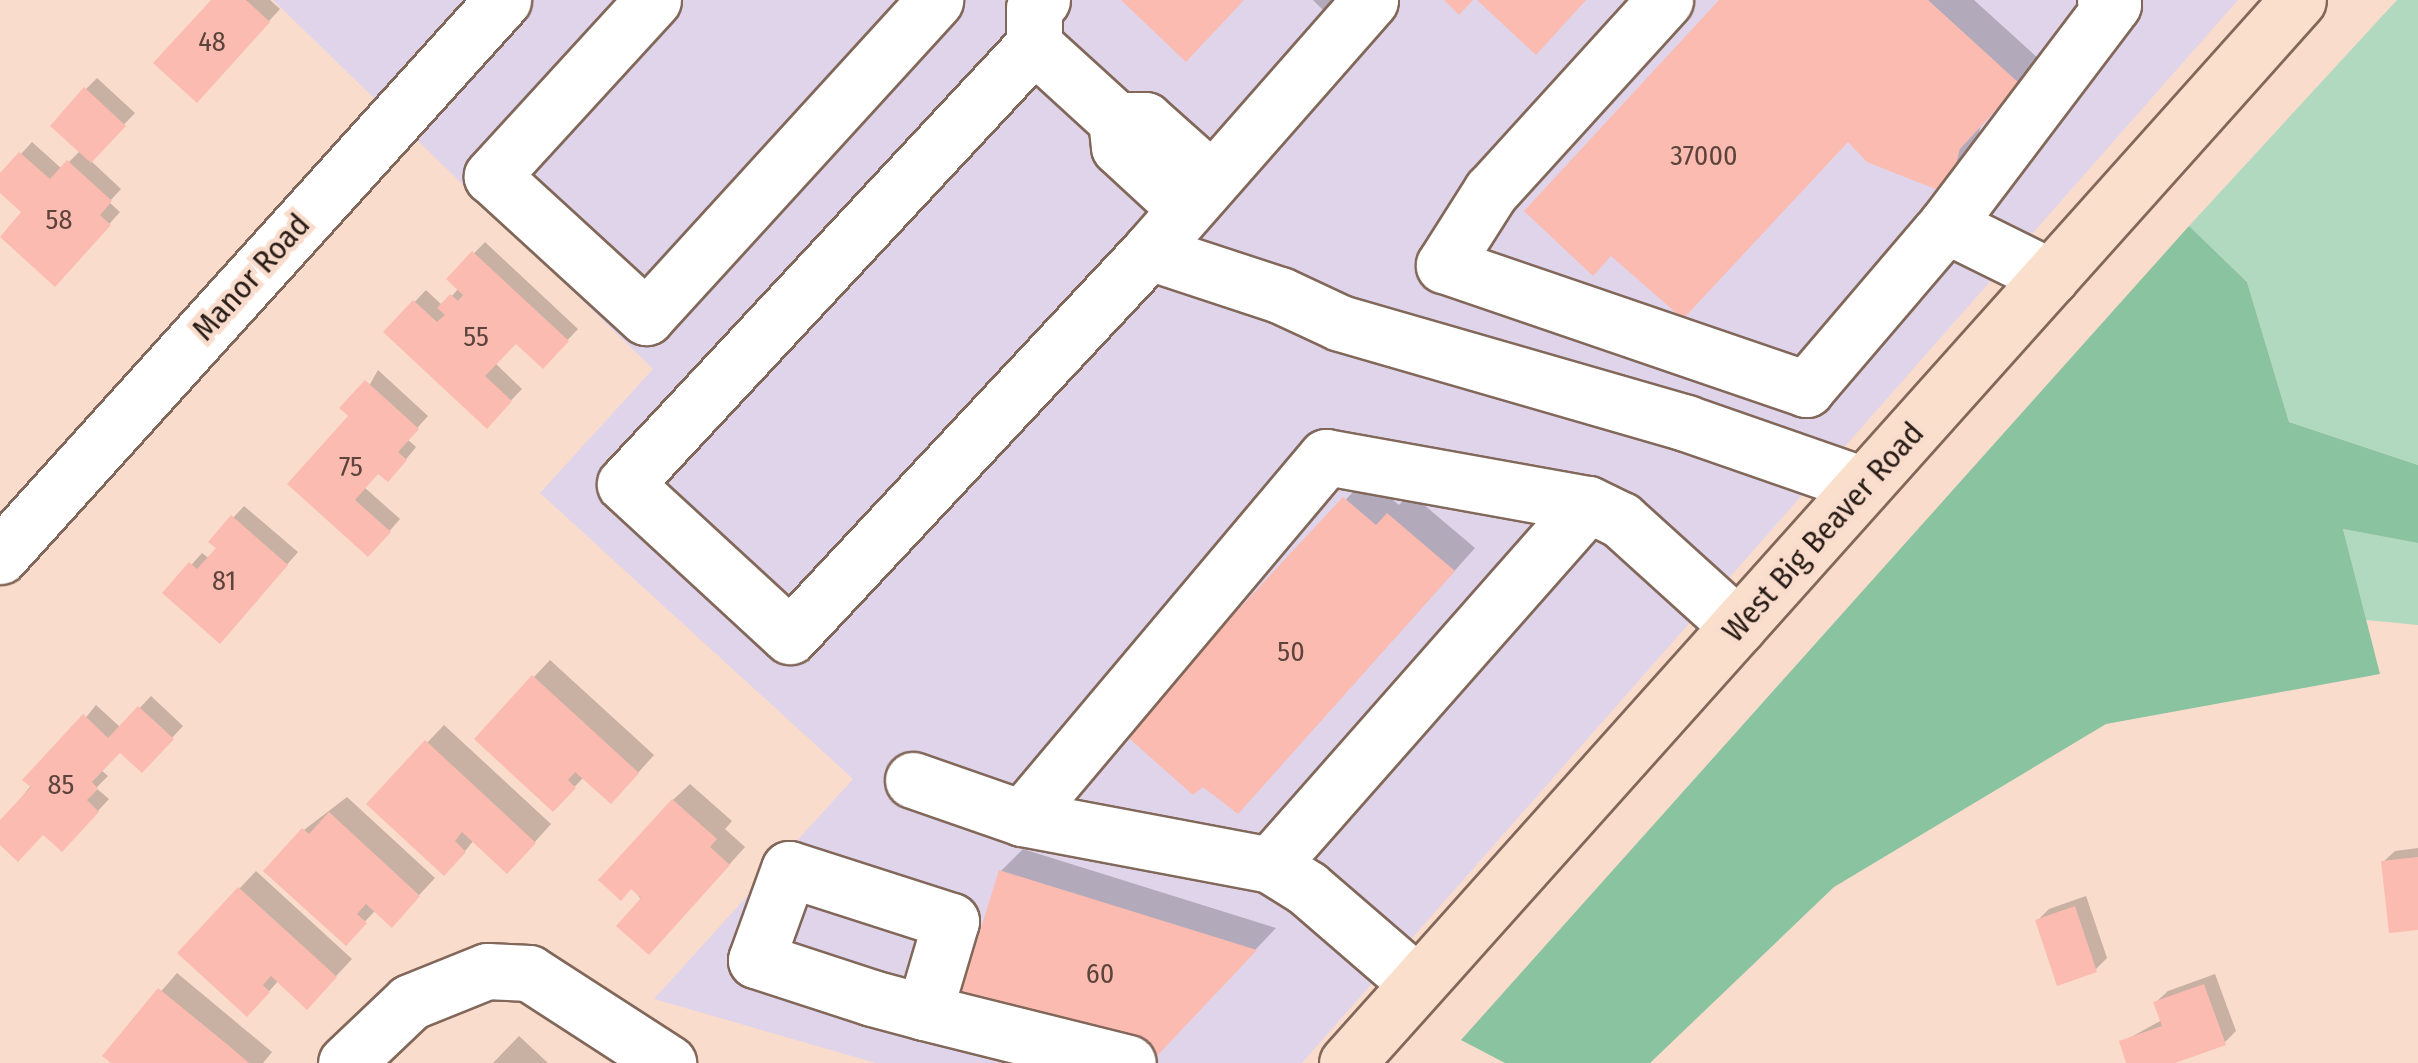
<!DOCTYPE html>
<html>
<head>
<meta charset="utf-8">
<style>
	body { margin:0 }
	#map { position:relative; width:2418px; height:1063px; overflow:hidden; background:#fadccc; font-family:"Fira Sans Condensed",sans-serif }
	div>[style] { position:absolute }
	.commercial>* { inset:0; background:#dfd4e9 }
	.green>* { inset:0; background:#b1d9c0 }
	.forest>* { inset:0; background:#89c3a0 }
	.shadow>* { inset:0; background:#0003 }
	.building>* { inset:0; background:#fcbbb0 }
	.roads { filter:drop-shadow(2px 0 #82685a) drop-shadow(-2px 0 #82685a) drop-shadow(0 2px #82685a) drop-shadow(0 -2px #82685a) }
	.minor>* { height:55px; margin:-27.5px; padding:0 27.5px; transform-origin:27.5px; border-radius:27.5px; background:#fff }
	.major>* { height:55px; margin:-27.5px; padding:0 27.5px; transform-origin:27.5px; border-radius:27.5px; background:#fadfcd }
	span { translate:-50% -50%; white-space:nowrap; text-align:center; line-height:1.15; -webkit-text-stroke:9px #fadccc; paint-order:stroke }
	.number-label { font-size:28px; color:#5c443c }
	.number-label span { -webkit-text-stroke-width:0 }
	.street-label { font-size:32px; color:#271c16 }
</style>
</head>
<body>
<div id="map">
	<div class="commercial">
		<i style="clip-path:polygon(273px 0,2238px 0,1302px 1063px,876px 1063px,654px 999px,853px 779px,540px 493px,653px 369px)"></i>
	</div>
	<div class="green">
		<i style="clip-path:polygon(2397px 0,2418px 0,2418px 465px,2289px 422px,2247px 282px,2189px 226px)"></i>
		<i style="clip-path:polygon(2343px 529px,2418px 543px,2418px 625px,2366px 620px)"></i>
	</div>
	<div class="forest">
		<i style="clip-path:polygon(2189px 226px,2247px 282px,2289px 422px,2418px 465px,2418px 543px,2343px 529px,2380px 674px,2106px 724px,1834px 887px,1650px 1063px,1505px 1063px,1461px 1040px)"></i>
	</div>
	<div class="shadow">
		<i style="clip-path:polygon(214px 0,270px 0,280px 9px,208px 88px)"></i>
		<i style="clip-path:polygon(1313px 0,1333px 0,1323px 10px)"></i>
		<i style="clip-path:polygon(1722px 0,1974px 0,2040px 60px,1981px 125px,1969px 169px,1947px 191px)"></i>
		<i style="clip-path:polygon(97px 78px,135px 113px,90px 160px,121px 189px,109px 202px,120px 212px,66px 272px,24px 212px,0 190px,0 177px,32px 142px,62px 169px,81px 150px,86px 89px)"></i>
		<i style="clip-path:polygon(485px 242px,578px 329px,543px 366px,516px 341px,495px 363px,522px 389px,487px 425px,386px 332px,426px 290px,443px 306px,459px 288px,449px 279px)"></i>
		<i style="clip-path:polygon(378px 370px,428px 416px,407px 439px,416px 447px,399px 468px,379px 471px,364px 487px,400px 519px,379px 543px,290px 484px,352px 416px)"></i>
		<i style="clip-path:polygon(1367px 477px,1399px 505px,1410px 493px,1475px 548px,1259px 789px,1127px 733px)"></i>
		<i style="clip-path:polygon(244px 506px,298px 552px,231px 629px,166px 593px,202px 553px,210px 559px,219px 548px,211px 542px)"></i>
		<i style="clip-path:polygon(550px 660px,654px 755px,628px 784px,584px 777px,553px 809px,534px 677px)"></i>
		<i style="clip-path:polygon(151px 696px,183px 726px,142px 770px,120px 749px,101px 770px,108px 776px,96px 788px,109px 799px,73px 838px,43px 832px,0 842px,0 824px,96px 705px,121px 728px)"></i>
		<i style="clip-path:polygon(444px 725px,551px 824px,524px 854px,474px 840px,461px 856px,369px 804px)"></i>
		<i style="clip-path:polygon(690px 784px,732px 821px,725px 829px,745px 847px,666px 935px,632px 887px,673px 800px)"></i>
		<i style="clip-path:polygon(347px 797px,435px 878px,408px 907px,376px 910px,345px 942px,304px 830px)"></i>
		<i style="clip-path:polygon(2418px 848px,2418px 927px,2383px 862px,2395px 851px)"></i>
		<i style="clip-path:polygon(1023px 849px,1276px 928px,1176px 1033px,1001px 871px)"></i>
		<i style="clip-path:polygon(256px 871px,352px 959px,324px 989px,279px 980px,264px 997px,180px 952px)"></i>
		<i style="clip-path:polygon(2086px 896px,2107px 958px,2095px 970px,2038px 920px,2049px 909px)"></i>
		<i style="clip-path:polygon(177px 973px,272px 1052px,263px 1063px,115px 1063px,106px 1055px)"></i>
		<i style="clip-path:polygon(2215px 974px,2236px 1031px,2225px 1042px,2167px 1063px,2129px 1063px,2122px 1042px,2162px 1020px,2156px 1002px,2168px 991px)"></i>
		<i style="clip-path:polygon(519px 1036px,548px 1063px,493px 1063px)"></i>
	</div>
	<div class="building">
		<i style="clip-path:polygon(211px 0,246px 0,270px 22px,197px 103px,153px 63px)"></i>
		<i style="clip-path:polygon(1121px 0,1244px 0,1186px 62px)"></i>
		<i style="clip-path:polygon(1444px 0,1473px 0,1459px 15px)"></i>
		<i style="clip-path:polygon(1477px 0,1586px 0,1536px 55px)"></i>
		<i style="clip-path:polygon(1719px 0,1928px 0,2020px 84px,1960px 149px,1948px 194px,1867px 162px,1848px 142px,1683px 319px,1611px 256px,1593px 276px,1524px 211px)"></i>
		<i style="clip-path:polygon(84px 87px,126px 126px,91px 163px,50px 126px)"></i>
		<i style="clip-path:polygon(19px 152px,50px 179px,67px 160px,112px 201px,100px 215px,111px 225px,55px 287px,0 237px,21px 212px,0 193px,0 173px)"></i>
		<i style="clip-path:polygon(472px 251px,569px 341px,543px 369px,516px 344px,485px 376px,512px 401px,487px 429px,383px 332px,413px 300px,437px 322px,445px 315px,437px 308px,450px 294px,458px 301px,463px 295px,446px 279px)"></i>
		<i style="clip-path:polygon(365px 380px,419px 429px,398px 452px,407px 460px,388px 482px,378px 474px,355px 500px,391px 532px,368px 557px,287px 484px,348px 416px,339px 408px)"></i>
		<i style="clip-path:polygon(1343px 497px,1376px 525px,1387px 513px,1455px 571px,1238px 814px,1203px 787px,1193px 795px,1123px 733px)"></i>
		<i style="clip-path:polygon(231px 515px,288px 565px,220px 644px,162px 593px,189px 562px,197px 569px,216px 548px,208px 542px)"></i>
		<i style="clip-path:polygon(532px 675px,639px 773px,611px 804px,575px 772px,568px 780px,576px 788px,553px 812px,474px 739px)"></i>
		<i style="clip-path:polygon(138px 706px,174px 739px,142px 773px,120px 753px,92px 782px,98px 789px,87px 800px,99px 812px,62px 852px,43px 835px,18px 862px,0 845px,0 820px,31px 787px,22px 780px,83px 714px,108px 738px)"></i>
		<i style="clip-path:polygon(425px 740px,536px 843px,507px 874px,462px 832px,455px 841px,466px 852px,444px 876px,366px 804px)"></i>
		<i style="clip-path:polygon(672px 799px,717px 839px,710px 847px,730px 865px,649px 955px,616px 926px,641px 898px,631px 889px,621px 901px,598px 880px)"></i>
		<i style="clip-path:polygon(329px 812px,420px 896px,392px 928px,366px 904px,357px 914px,367px 923px,346px 946px,263px 871px,302px 828px,309px 834px)"></i>
		<i style="clip-path:polygon(2418px 857px,2418px 930px,2389px 933px,2381px 861px)"></i>
		<i style="clip-path:polygon(999px 870px,1257px 950px,1155px 1058px,959px 999px)"></i>
		<i style="clip-path:polygon(238px 887px,337px 977px,307px 1010px,271px 976px,263px 985px,270px 992px,247px 1017px,177px 953px)"></i>
		<i style="clip-path:polygon(2075px 906px,2097px 972px,2057px 986px,2035px 920px)"></i>
		<i style="clip-path:polygon(2204px 984px,2226px 1045px,2175px 1063px,2126px 1063px,2119px 1041px,2162px 1026px,2153px 1002px)"></i>
		<i style="clip-path:polygon(158px 988px,228px 1045px,249px 1063px,111px 1063px,102px 1056px)"></i>
	</div>
	<div class="roads">
		<div class="minor">
			<i style="left:653px;top:0;width:239px;rotate:132.5deg"></i>
			<i style="left:492px;top:176px;width:209px;rotate:42.5deg"></i>
			<i style="left:646px;top:317px;width:429px;rotate:-47.6deg"></i>
			<i style="left:1042px;top:0;width:11px;rotate:135deg"></i>
			<i style="left:1034px;top:8px;width:37px;rotate:90deg"></i>
			<i style="left:1034px;top:45px;width:111px;rotate:42.4deg"></i>
			<i style="left:1665px;top:0;width:258px;rotate:132.3deg"></i>
			<i style="left:1491px;top:191px;width:88px;rotate:122.4deg"></i>
			<i style="left:1444px;top:265px;width:383px;rotate:18.9deg"></i>
			<i style="left:1806px;top:389px;width:216px;rotate:-49.5deg"></i>
			<i style="left:1946px;top:225px;width:277px;rotate:-52.9deg"></i>
			<i style="left:2113px;top:4px;width:9px;rotate:-153deg"></i>
			<i style="left:1034px;top:45px;width:600px;rotate:132.97deg"></i>
			<i style="left:625px;top:484px;width:224px;rotate:42.7deg"></i>
			<i style="left:790px;top:636px;width:526px;rotate:-46.93deg"></i>
			<i style="left:1149px;top:252px;width:138px;rotate:18.2deg"></i>
			<i style="left:1280px;top:295px;width:66px;rotate:25deg"></i>
			<i style="left:1340px;top:323px;width:360px;rotate:16.1deg"></i>
			<i style="left:1686px;top:423px;width:188px;rotate:19.2deg"></i>
			<i style="left:1183px;top:206px;width:87px;rotate:-137.3deg"></i>
			<i style="left:1119px;top:147px;width:27px;rotate:-96deg"></i>
			<i style="left:1116px;top:120px;width:29px"></i>
			<i style="left:1145px;top:120px;width:86px;rotate:41.7deg"></i>
			<i style="left:1946px;top:225px;width:117px;rotate:26.3deg"></i>
			<i style="left:1149px;top:252px;width:335px;rotate:-48.7deg"></i>
			<i style="left:0;top:556px;width:750px;rotate:-47.87deg"></i>
			<i style="left:913px;top:780px;width:115px;rotate:19.2deg"></i>
			<i style="left:1022px;top:818px;width:472px;rotate:-49.9deg"></i>
			<i style="left:1326px;top:457px;width:266px;rotate:10.2deg"></i>
			<i style="left:1588px;top:504px;width:37px;rotate:26deg"></i>
			<i style="left:1621px;top:520px;width:158px;rotate:42.2deg"></i>
			<i style="left:1022px;top:818px;width:252px;rotate:10.7deg"></i>
			<i style="left:1417px;top:983px;width:145px;rotate:-139.2deg"></i>
			<i style="left:1307px;top:888px;width:44px;rotate:-148.1deg"></i>
			<i style="left:1270px;top:865px;width:481px;rotate:-48.6deg"></i>
			<i style="left:924px;top:1012px;width:95px;rotate:-73.5deg"></i>
			<i style="left:951px;top:921px;width:170px;rotate:-162.2deg"></i>
			<i style="left:789px;top:869px;width:97px;rotate:109.9deg"></i>
			<i style="left:756px;top:960px;width:122px;rotate:18.1deg"></i>
			<i style="left:872px;top:998px;width:54px;rotate:15.1deg"></i>
			<i style="left:924px;top:1012px;width:210px;rotate:14deg"></i>
			<i style="left:346px;top:1063px;width:88px;rotate:-43.6deg"></i>
			<i style="left:410px;top:1002px;width:83px;rotate:-21.9deg"></i>
			<i style="left:487px;top:971px;width:42px;rotate:2.7deg"></i>
			<i style="left:529px;top:973px;width:166px;rotate:32.9deg"></i>
		</div>
		<div class="major">
			<i style="left:1347px;top:1063px;width:1426px;rotate:-48.18deg"></i>
		</div>
	</div>
	<div class="number-label">
		<span style="left:212px;top:42px">48</span>
		<span style="left:1704px;top:156px">37000</span>
		<span style="left:59px;top:220px">58</span>
		<span style="left:476px;top:337px">55</span>
		<span style="left:351px;top:467px">75</span>
		<span style="left:224px;top:581px">81</span>
		<span style="left:1291px;top:652px">50</span>
		<span style="left:61px;top:785px">85</span>
		<span style="left:1100px;top:974px">60</span>
	</div>
	<div class="street-label">
		<span style="left:251px;top:277px;rotate:-48deg">Manor Road</span>
		<span style="left:1823px;top:532px;rotate:-48deg">West Big Beaver Road</span>
	</div>
</div>
</body>
</html>
